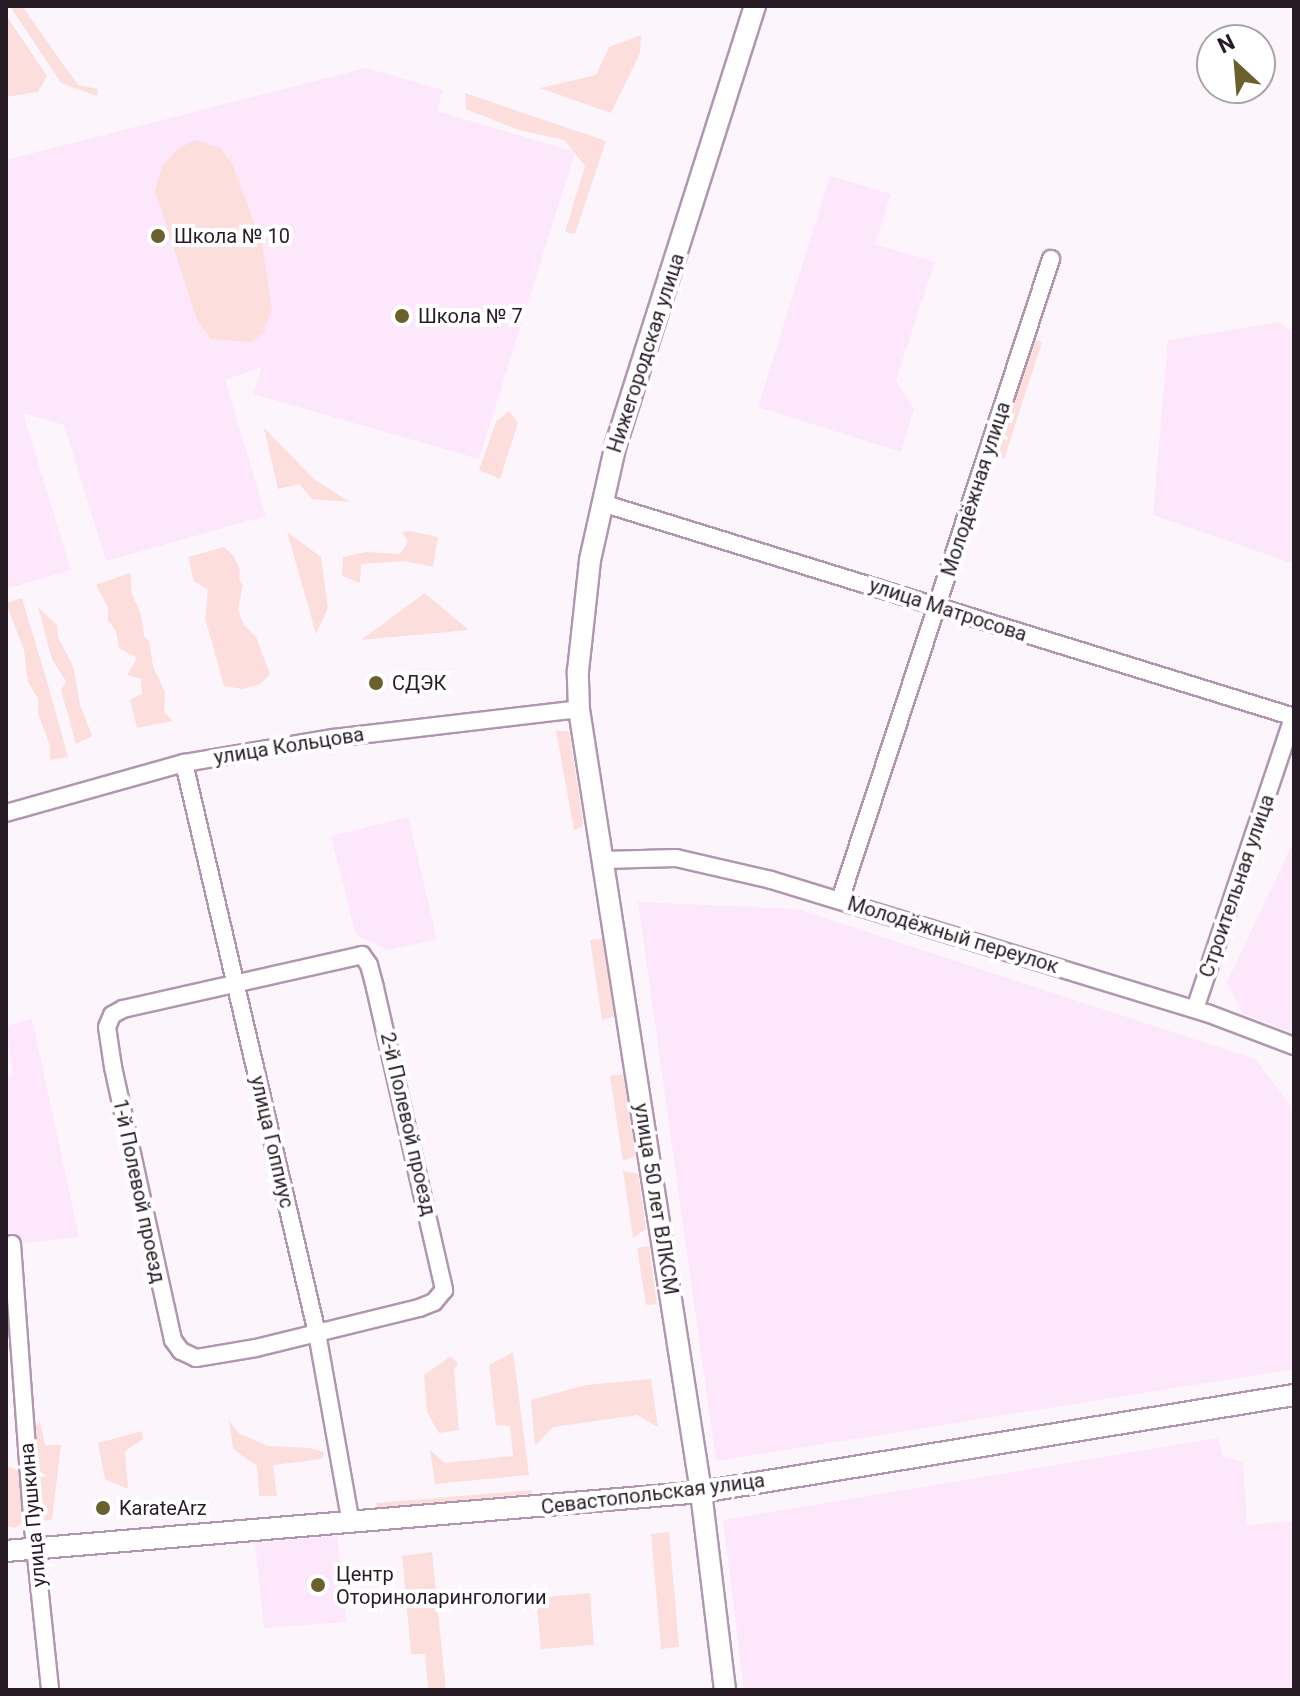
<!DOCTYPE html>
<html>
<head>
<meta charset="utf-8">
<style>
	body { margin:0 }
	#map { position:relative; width:1300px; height:1696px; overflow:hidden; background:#fcf6fc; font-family:Roboto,sans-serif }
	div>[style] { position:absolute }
	.built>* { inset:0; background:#fde7fb }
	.green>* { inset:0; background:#fcdedd }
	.roads { filter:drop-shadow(2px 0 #b296b0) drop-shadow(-2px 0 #b296b0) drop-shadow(0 2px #b296b0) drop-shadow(0 -2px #b296b0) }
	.minor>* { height:16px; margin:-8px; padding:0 8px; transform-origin:8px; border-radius:8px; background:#fff }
	.tertiary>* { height:20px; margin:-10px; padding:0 10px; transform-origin:10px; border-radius:10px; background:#fff }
	.dots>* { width:22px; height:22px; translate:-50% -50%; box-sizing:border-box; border:4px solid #fff; border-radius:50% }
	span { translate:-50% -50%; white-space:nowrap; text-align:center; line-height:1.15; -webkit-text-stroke:8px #fff; paint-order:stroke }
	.poi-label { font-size:20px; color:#271c26 }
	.left { translate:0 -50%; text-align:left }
	.street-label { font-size:20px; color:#271c26 }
	.frame { position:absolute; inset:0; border:8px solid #271c26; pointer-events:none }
	.north { position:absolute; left:1196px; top:24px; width:80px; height:80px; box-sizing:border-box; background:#fff; border:2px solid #a9a4a8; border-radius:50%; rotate:334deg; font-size:22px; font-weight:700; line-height:32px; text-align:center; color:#271c26 }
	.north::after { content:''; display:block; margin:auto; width:28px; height:36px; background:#69602c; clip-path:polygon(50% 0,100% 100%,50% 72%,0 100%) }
</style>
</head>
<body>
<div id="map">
	<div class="built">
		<i style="clip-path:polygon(366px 68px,443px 90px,437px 111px,575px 152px,479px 459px,253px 394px,262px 367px,225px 380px,266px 516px,106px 561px,64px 425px,23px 413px,71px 570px,6px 589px,6px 160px)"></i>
		<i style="clip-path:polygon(830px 176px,891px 194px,875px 244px,935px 262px,896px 380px,914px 409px,901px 452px,758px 407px)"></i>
		<i style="clip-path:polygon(1279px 322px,1294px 334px,1294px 564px,1153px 515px,1168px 340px)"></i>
		<i style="clip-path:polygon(408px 817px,437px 939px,388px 950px,356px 935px,331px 836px)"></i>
		<i style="clip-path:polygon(1294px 841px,1294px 1033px,1243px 1014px,1227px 982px)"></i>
		<i style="clip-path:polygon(638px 902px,797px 909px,1255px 1059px,1294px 1110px,1294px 1369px,716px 1461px)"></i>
		<i style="clip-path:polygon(32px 1019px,79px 1237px,6px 1245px,6px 1077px,13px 1076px,6px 1026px)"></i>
		<i style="clip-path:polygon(1218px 1438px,1223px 1457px,1243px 1462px,1247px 1525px,1294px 1521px,1294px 1690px,744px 1690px,723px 1520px)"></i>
		<i style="clip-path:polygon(337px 1536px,346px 1622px,264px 1628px,255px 1543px)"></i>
	</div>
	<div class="green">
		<i style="clip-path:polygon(10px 6px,22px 6px,78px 85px,98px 89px,97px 96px,61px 83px)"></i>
		<i style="clip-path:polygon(6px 15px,47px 76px,38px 92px,6px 97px)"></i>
		<i style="clip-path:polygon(641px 35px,640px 53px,611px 113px,540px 88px,596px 75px,609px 47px)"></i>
		<i style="clip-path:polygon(465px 93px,606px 141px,575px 234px,565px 232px,585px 166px,564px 140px,519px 130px,466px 109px)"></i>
		<i style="clip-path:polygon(196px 140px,220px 148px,233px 165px,262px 244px,272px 309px,264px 332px,251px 342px,211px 339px,197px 320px,155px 190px,163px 165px,179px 148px)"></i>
		<i style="clip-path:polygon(1032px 339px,1042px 342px,1004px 459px,994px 455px)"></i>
		<i style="clip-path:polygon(509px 411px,518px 423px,500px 479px,479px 470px,496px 422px)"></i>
		<i style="clip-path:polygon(264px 428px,315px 480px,350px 502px,312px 499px,299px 484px,278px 489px)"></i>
		<i style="clip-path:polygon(410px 531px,438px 537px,433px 567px,405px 561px,361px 564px,360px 583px,342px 576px,343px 557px,366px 552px,400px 554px,408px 541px,402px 532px)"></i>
		<i style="clip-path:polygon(287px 532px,321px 557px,328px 608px,316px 634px)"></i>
		<i style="clip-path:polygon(224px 547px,234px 556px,240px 570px,239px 580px,243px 585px,238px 610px,244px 625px,256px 637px,270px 674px,260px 684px,243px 689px,224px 686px,205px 618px,208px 590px,194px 581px,188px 557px)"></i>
		<i style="clip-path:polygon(130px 573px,132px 594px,141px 615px,144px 636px,149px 641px,153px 666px,165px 692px,164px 711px,172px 721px,137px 728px,130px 700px,142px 694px,141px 679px,127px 675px,137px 658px,119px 648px,116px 631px,108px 620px,108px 608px,96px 585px)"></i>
		<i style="clip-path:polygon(425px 593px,469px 630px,361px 640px)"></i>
		<i style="clip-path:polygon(22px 598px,51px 695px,68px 757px,50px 760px,50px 746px,38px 713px,38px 699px,28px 682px,24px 650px,6px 603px)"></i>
		<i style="clip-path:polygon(38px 607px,57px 625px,58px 637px,73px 666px,80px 704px,92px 736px,76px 744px,61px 690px,66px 681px,52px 660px)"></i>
		<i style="clip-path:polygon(556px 731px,569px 731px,583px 822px,582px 827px,574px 830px)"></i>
		<i style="clip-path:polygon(603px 939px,615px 1016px,602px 1020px,590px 940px)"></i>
		<i style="clip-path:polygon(623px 1074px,636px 1156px,623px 1161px,610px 1076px)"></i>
		<i style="clip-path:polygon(623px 1171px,638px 1174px,646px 1229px,633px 1238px)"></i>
		<i style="clip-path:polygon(649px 1246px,657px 1304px,646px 1305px,637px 1248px)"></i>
		<i style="clip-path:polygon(513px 1352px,529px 1475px,435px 1484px,430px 1450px,445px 1463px,513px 1456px,510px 1426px,496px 1425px,489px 1365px)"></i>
		<i style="clip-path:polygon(451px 1356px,458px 1364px,454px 1370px,459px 1430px,439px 1433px,427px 1412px,424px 1375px)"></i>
		<i style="clip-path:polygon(651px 1379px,658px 1427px,637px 1415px,553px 1427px,535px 1446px,531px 1400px,586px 1385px)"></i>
		<i style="clip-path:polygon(229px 1420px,238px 1433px,268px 1446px,310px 1448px,324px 1452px,322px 1459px,273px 1465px,277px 1496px,259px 1496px,257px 1466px,233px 1449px)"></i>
		<i style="clip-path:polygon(40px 1422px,45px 1445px,61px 1445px,52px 1520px,37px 1521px,31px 1431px)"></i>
		<i style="clip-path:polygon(142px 1431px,143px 1439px,125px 1451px,128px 1489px,105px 1479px,98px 1443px)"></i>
		<i style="clip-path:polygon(10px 1467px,24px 1474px,28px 1521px,14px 1528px,6px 1526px,6px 1468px)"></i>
		<i style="clip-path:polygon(533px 1490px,531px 1494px,377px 1508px,376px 1503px)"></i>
		<i style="clip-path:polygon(669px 1532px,679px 1647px,661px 1649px,651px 1534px)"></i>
		<i style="clip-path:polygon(432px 1552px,446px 1690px,428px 1690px,425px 1654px,411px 1654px,402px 1556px)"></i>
		<i style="clip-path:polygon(590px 1593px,594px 1645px,541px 1649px,536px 1598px)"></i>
	</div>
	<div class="roads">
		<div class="minor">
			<i style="left:602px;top:503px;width:724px;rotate:17.18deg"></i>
			<i style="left:184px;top:763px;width:585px;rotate:76.87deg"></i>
			<i style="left:317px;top:1333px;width:193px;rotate:79.9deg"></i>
			<i style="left:6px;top:813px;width:185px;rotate:-15.7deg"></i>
			<i style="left:184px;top:763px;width:151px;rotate:-9.5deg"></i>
			<i style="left:333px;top:738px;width:248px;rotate:-6.7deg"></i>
			<i style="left:604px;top:860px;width:72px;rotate:-1.6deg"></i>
			<i style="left:676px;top:858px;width:98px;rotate:13deg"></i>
			<i style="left:771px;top:880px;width:456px;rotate:17deg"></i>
			<i style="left:1207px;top:1013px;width:93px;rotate:20.8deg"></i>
			<i style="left:840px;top:900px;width:675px;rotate:-71.78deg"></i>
			<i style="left:362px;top:955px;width:12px;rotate:55deg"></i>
			<i style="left:369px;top:965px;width:24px;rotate:75deg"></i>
			<i style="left:375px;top:988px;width:310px;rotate:77.1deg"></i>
			<i style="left:444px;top:1290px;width:16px;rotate:130deg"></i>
			<i style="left:434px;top:1302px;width:16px;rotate:158deg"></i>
			<i style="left:419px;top:1308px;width:168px;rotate:166.2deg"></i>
			<i style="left:256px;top:1348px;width:61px;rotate:170.5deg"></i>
			<i style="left:196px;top:1358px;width:17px;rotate:-155deg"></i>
			<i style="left:181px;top:1351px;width:14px;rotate:-126deg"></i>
			<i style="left:173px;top:1340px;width:280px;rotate:-102.4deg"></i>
			<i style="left:113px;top:1067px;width:40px;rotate:-98.5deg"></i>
			<i style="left:107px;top:1027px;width:13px;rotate:-67deg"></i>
			<i style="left:112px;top:1015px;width:13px;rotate:-29deg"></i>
			<i style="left:123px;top:1009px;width:245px;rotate:-12.7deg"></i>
			<i style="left:1195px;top:1009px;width:308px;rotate:-71.4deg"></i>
			<i style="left:12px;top:1244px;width:284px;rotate:85.8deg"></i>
			<i style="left:33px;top:1527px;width:164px;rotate:84deg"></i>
		</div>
		<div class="tertiary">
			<i style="left:6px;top:1551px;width:697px;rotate:-4.85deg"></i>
			<i style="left:701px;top:1492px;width:601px;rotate:-9.29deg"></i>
			<i style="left:725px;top:1690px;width:199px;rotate:-96.9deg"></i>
			<i style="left:701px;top:1492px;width:792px;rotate:-98.86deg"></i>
			<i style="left:579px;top:709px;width:38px;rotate:-92deg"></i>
			<i style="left:578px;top:671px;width:112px;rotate:-83.8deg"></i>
			<i style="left:590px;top:560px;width:119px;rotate:-77.4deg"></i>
			<i style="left:616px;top:444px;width:460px;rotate:-72.4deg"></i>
		</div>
	</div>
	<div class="dots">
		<i style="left:158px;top:236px;background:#69602c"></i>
		<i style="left:402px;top:316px;background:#69602c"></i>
		<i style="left:376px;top:683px;background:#69602c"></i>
		<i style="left:103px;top:1508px;background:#69602c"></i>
		<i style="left:318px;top:1585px;background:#69602c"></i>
	</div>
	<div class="poi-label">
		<span class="left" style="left:174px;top:236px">Школа № 10</span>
		<span class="left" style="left:418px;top:316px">Школа № 7</span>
		<span class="left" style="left:392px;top:683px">СДЭК</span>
		<span class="left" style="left:119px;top:1508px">KarateArz</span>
		<span class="left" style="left:336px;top:1586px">Центр<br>Оториноларингологии</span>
	</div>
	<div class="street-label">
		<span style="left:646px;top:353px;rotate:-72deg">Нижегородская улица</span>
		<span style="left:976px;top:489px;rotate:-72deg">Молодёжная улица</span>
		<span style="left:948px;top:610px;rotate:18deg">улица Матросова</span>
		<span style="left:289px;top:746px;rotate:-9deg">улица Кольцова</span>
		<span style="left:1237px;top:886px;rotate:-71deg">Строительная улица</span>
		<span style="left:953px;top:935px;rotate:17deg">Молодёжный переулок</span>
		<span style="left:408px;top:1124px;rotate:77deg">2-й Полевой проезд</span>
		<span style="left:272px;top:1142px;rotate:77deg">улица Гоппиус</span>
		<span style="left:139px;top:1191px;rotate:78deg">1-й Полевой проезд</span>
		<span style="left:656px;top:1199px;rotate:81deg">улица 50 лет ВЛКСМ</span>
		<span style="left:653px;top:1494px;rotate:-7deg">Севастопольская улица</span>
		<span style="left:33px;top:1515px;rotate:-95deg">улица Пушкина</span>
	</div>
	<div class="frame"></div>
	<div class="north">N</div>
</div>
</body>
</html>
